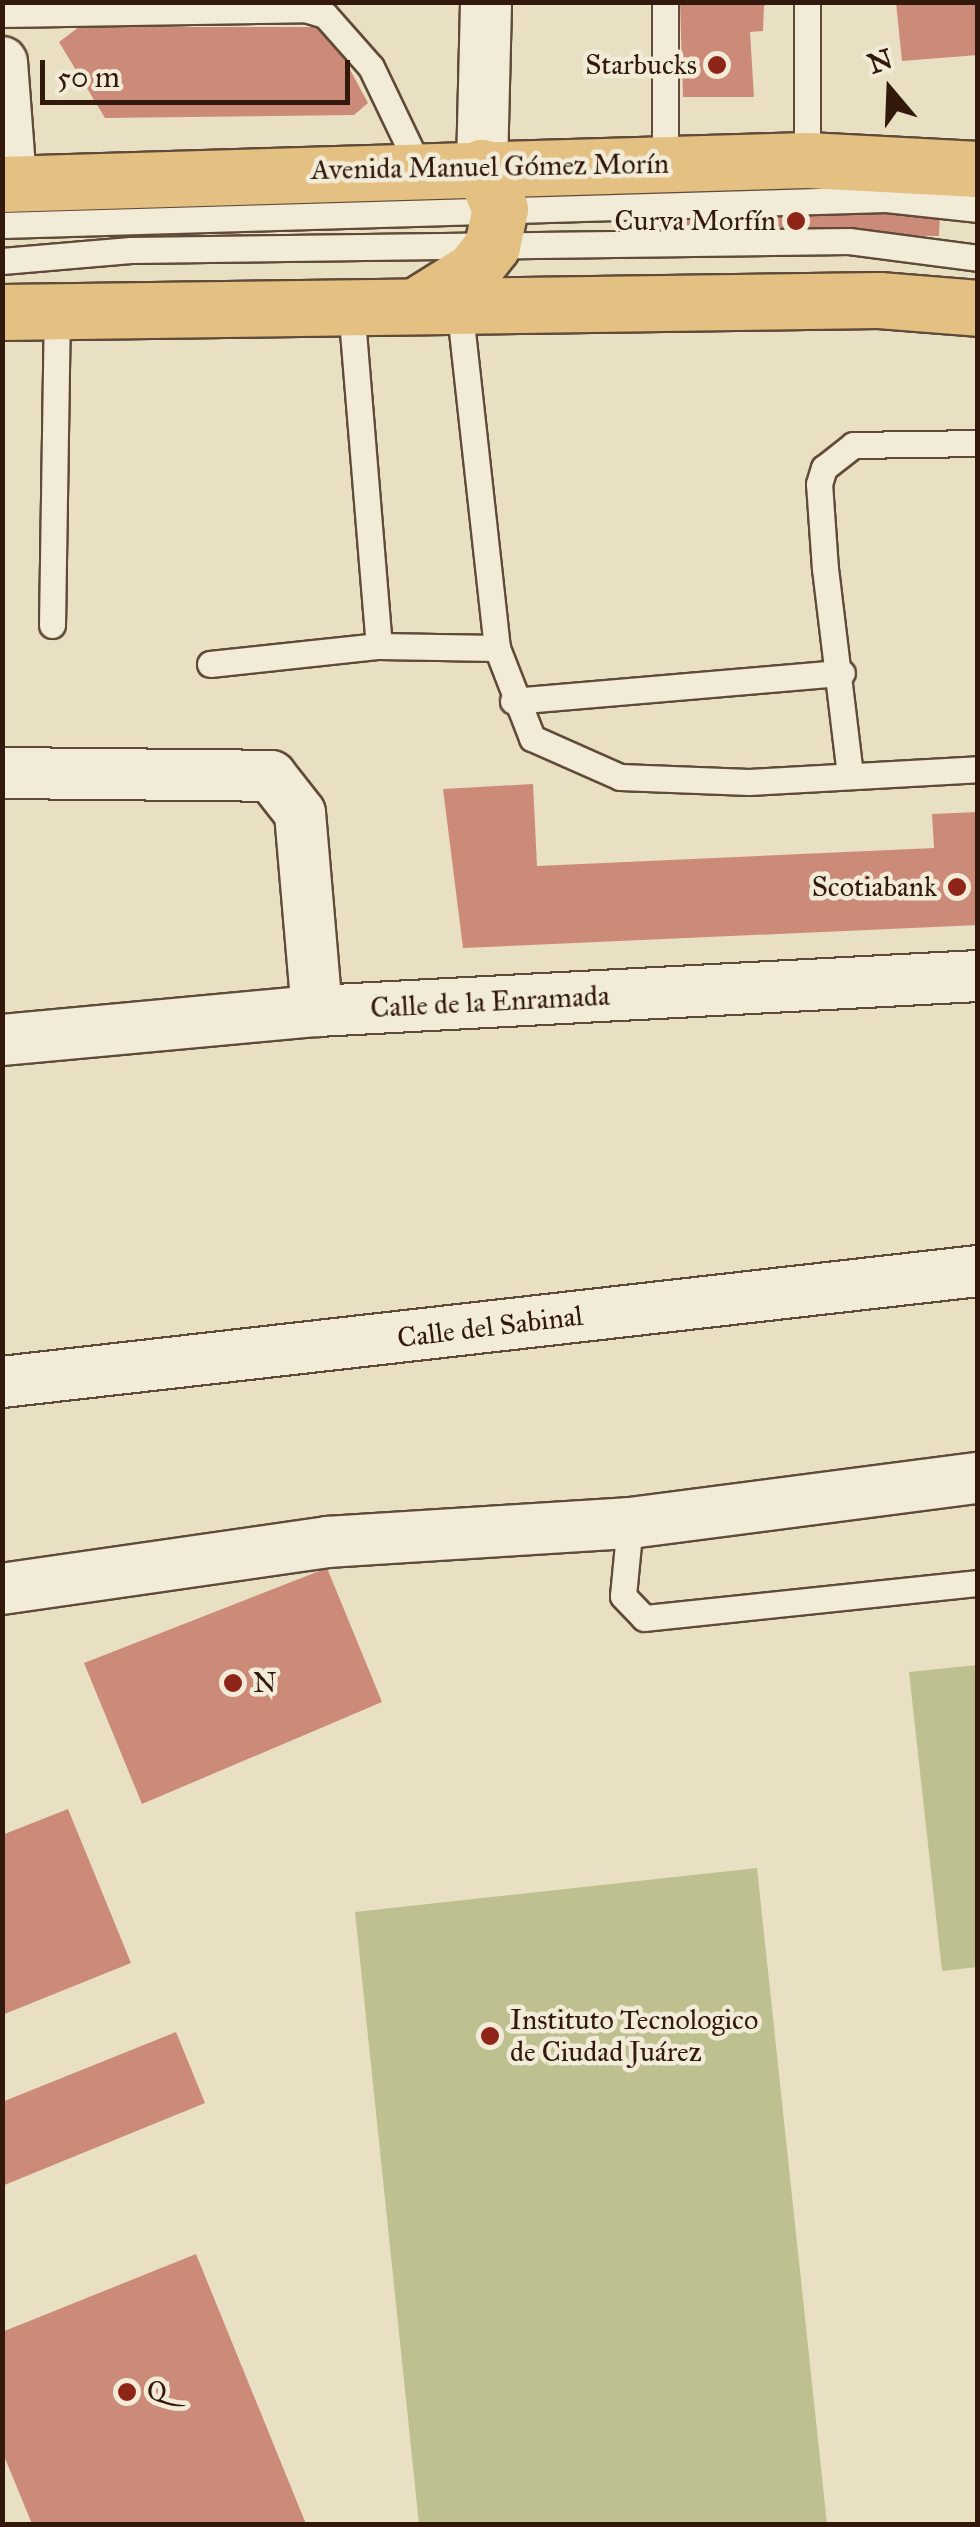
<!DOCTYPE html>
<html>
<head>
<meta charset="utf-8">
<style>
	body { margin:0 }
	#map { position:relative; width:980px; height:2527px; overflow:hidden; background:#e9e0c3; font-family:"IM FELL Great Primer",serif }
	div>[style] { position:absolute }
	.green>* { inset:0; background:#bec08f }
	.building>* { inset:0; background:#cc8b79 }
	.roads { filter:drop-shadow(2px 0 #604b39) drop-shadow(-2px 0 #604b39) drop-shadow(0 2px #604b39) drop-shadow(0 -2px #604b39) }
	.service>* { height:25px; margin:-12.5px; padding:0 12.5px; transform-origin:12.5px; border-radius:12.5px; background:#f1ebd8 }
	.minor>* { height:50px; margin:-25px; padding:0 25px; transform-origin:25px; border-radius:25px; background:#f1ebd8 }
	.primary>* { height:55px; margin:-27.5px; padding:0 27.5px; transform-origin:27.5px; border-radius:27.5px; background:#e4c082 }
	.dots>* { width:28px; height:28px; translate:-50% -50%; box-sizing:border-box; border:5px solid #f1ebd8; border-radius:50% }
	span { translate:-50% -50%; white-space:nowrap; text-align:center; line-height:1.15; -webkit-text-stroke:9px #f1ebd8; paint-order:stroke }
	.poi-label { font-size:28px; color:#33190b }
	.right { translate:-100% -50%; text-align:right }
	.left { translate:0 -50%; text-align:left }
	.street-label { font-size:28px; color:#33190b }
	.frame { position:absolute; inset:0; border:5px solid #33190b; pointer-events:none }
	.north { position:absolute; left:840px; top:40px; width:100px; height:100px; -webkit-text-stroke:8px #f1ebd8; paint-order:stroke; rotate:341deg; font-size:28px; font-weight:700; line-height:40px; text-align:center; color:#33190b }
	.north::after { content:''; display:block; margin:auto; width:35px; height:45px; background:#33190b; clip-path:polygon(50% 0,100% 100%,50% 72%,0 100%) }
	.scale { position:absolute; left:40px; top:60px; width:310px; height:45px; box-sizing:border-box; border:5px solid #33190b; border-top:0; padding-left:12px; font-size:30px; line-height:35px; white-space:nowrap; color:#33190b; -webkit-text-stroke:8px #f1ebd8; paint-order:stroke }
</style>
</head>
<body>
<div id="map">
	<div class="green">
		<i style="clip-path:polygon(977px 1665px,977px 1967px,942px 1971px,909px 1672px)"></i>
		<i style="clip-path:polygon(757px 1868px,827px 2524px,419px 2524px,355px 1912px)"></i>
	</div>
	<div class="building">
		<i style="clip-path:polygon(680px 2px,772px 2px,764px 6px,763px 31px,750px 32px,754px 97px,683px 97px)"></i>
		<i style="clip-path:polygon(896px 2px,976px 2px,978px 55px,902px 61px)"></i>
		<i style="clip-path:polygon(79px 27px,327px 27px,368px 103px,354px 115px,105px 118px,59px 42px)"></i>
		<i style="clip-path:polygon(653px 209px,940px 212px,939px 236px,653px 233px)"></i>
		<i style="clip-path:polygon(533px 784px,537px 866px,934px 848px,932px 814px,978px 812px,978px 925px,463px 948px,443px 789px)"></i>
		<i style="clip-path:polygon(327px 1568px,382px 1702px,142px 1804px,84px 1663px)"></i>
		<i style="clip-path:polygon(68px 1809px,131px 1963px,2px 2015px,2px 1835px)"></i>
		<i style="clip-path:polygon(176px 2032px,205px 2103px,2px 2186px,2px 2102px)"></i>
		<i style="clip-path:polygon(196px 2254px,306px 2524px,32px 2524px,2px 2451px,2px 2332px)"></i>
	</div>
	<div class="roads">
		<div class="service">
			<i style="left:807px;top:2px;width:158px;rotate:90deg"></i>
			<i style="left:2px;top:14px;width:303px;rotate:-0.9deg"></i>
			<i style="left:305px;top:9px;width:21px;rotate:17deg"></i>
			<i style="left:325px;top:15px;width:69px;rotate:48.5deg"></i>
			<i style="left:371px;top:67px;width:111px;rotate:64.4deg"></i>
			<i style="left:665px;top:163px;width:161px;rotate:-90deg"></i>
			<i style="left:2px;top:225px;width:884px;rotate:-1.68deg"></i>
			<i style="left:886px;top:199px;width:93px;rotate:6.2deg"></i>
			<i style="left:2px;top:261px;width:129px;rotate:-4.9deg"></i>
			<i style="left:131px;top:250px;width:718px;rotate:-0.72deg"></i>
			<i style="left:849px;top:241px;width:130px;rotate:7.5deg"></i>
			<i style="left:459px;top:304px;width:346px;rotate:83.7deg"></i>
			<i style="left:497px;top:648px;width:97px;rotate:68.7deg"></i>
			<i style="left:532px;top:738px;width:96px;rotate:23.9deg"></i>
			<i style="left:620px;top:777px;width:129px;rotate:2.2deg"></i>
			<i style="left:749px;top:782px;width:229px;rotate:-3.2deg"></i>
			<i style="left:351px;top:307px;width:340px;rotate:85.3deg"></i>
			<i style="left:52px;top:625px;width:314px;rotate:-89.1deg"></i>
			<i style="left:210px;top:664px;width:170px;rotate:-6.1deg"></i>
			<i style="left:379px;top:646px;width:118px;rotate:1deg"></i>
			<i style="left:513px;top:701px;width:330px;rotate:-4.9deg"></i>
			<i style="left:850px;top:775px;width:208px;rotate:-96.9deg"></i>
			<i style="left:825px;top:569px;width:85px;rotate:-94deg"></i>
			<i style="left:819px;top:484px;width:17px;rotate:-73deg"></i>
			<i style="left:824px;top:468px;width:37px;rotate:-38deg"></i>
			<i style="left:853px;top:445px;width:125px;rotate:-0.9deg"></i>
			<i style="left:630px;top:1523px;width:73px;rotate:95.5deg"></i>
			<i style="left:623px;top:1596px;width:30px;rotate:46deg"></i>
			<i style="left:644px;top:1618px;width:336px;rotate:-6deg"></i>
		</div>
		<div class="minor">
			<i style="left:2px;top:62px;width:121px;rotate:85.7deg"></i>
			<i style="left:482px;top:167px;width:165px;rotate:-88.6deg"></i>
			<i style="left:2px;top:773px;width:269px;rotate:0.6deg"></i>
			<i style="left:271px;top:776px;width:47px;rotate:51.9deg"></i>
			<i style="left:300px;top:813px;width:199px;rotate:85.1deg"></i>
			<i style="left:2px;top:1040px;width:316px;rotate:-5.3deg"></i>
			<i style="left:317px;top:1011px;width:662px;rotate:-3.03deg"></i>
			<i style="left:2px;top:1382px;width:982px;rotate:-6.49deg"></i>
			<i style="left:2px;top:1589px;width:329px;rotate:-8.2deg"></i>
			<i style="left:328px;top:1542px;width:303px;rotate:-3.6deg"></i>
			<i style="left:630px;top:1523px;width:351px;rotate:-7.4deg"></i>
		</div>
		<div class="primary">
			<i style="left:2px;top:184px;width:805px;rotate:-1.71deg"></i>
			<i style="left:807px;top:160px;width:171px;rotate:3deg"></i>
			<i style="left:417px;top:305px;width:66px;rotate:-32deg"></i>
			<i style="left:473px;top:270px;width:31px;rotate:-52deg"></i>
			<i style="left:492px;top:246px;width:38px;rotate:-78deg"></i>
			<i style="left:500px;top:209px;width:46px;rotate:-113.2deg"></i>
			<i style="left:2px;top:312px;width:877px;rotate:-0.78deg"></i>
			<i style="left:879px;top:300px;width:99px;rotate:4.6deg"></i>
		</div>
	</div>
	<div class="dots">
		<i style="left:717px;top:65px;background:#8f2418"></i>
		<i style="left:796px;top:221px;background:#8f2418"></i>
		<i style="left:957px;top:887px;background:#8f2418"></i>
		<i style="left:233px;top:1683px;background:#8f2418"></i>
		<i style="left:490px;top:2036px;background:#8f2418"></i>
		<i style="left:127px;top:2392px;background:#8f2418"></i>
	</div>
	<div class="poi-label">
		<span class="right" style="left:697px;top:65px">Starbucks</span>
		<span class="right" style="left:776px;top:221px">Curva Morfín</span>
		<span class="right" style="left:937px;top:887px">Scotiabank</span>
		<span class="left" style="left:253px;top:1683px">N</span>
		<span class="left" style="left:510px;top:2036px">Instituto Tecnologico<br>de Ciudad Juárez</span>
		<span class="left" style="left:147px;top:2392px">Q</span>
	</div>
	<div class="street-label">
		<span style="left:490px;top:167px;rotate:-1deg">Avenida Manuel Gómez Morín</span>
		<span style="left:490px;top:1002px;rotate:-3deg">Calle de la Enramada</span>
		<span style="left:490px;top:1327px;rotate:-7deg">Calle del Sabinal</span>
	</div>
	<div class="frame"></div>
	<div class="north">N</div>
	<div class="scale">50 m</div>
</div>
</body>
</html>
